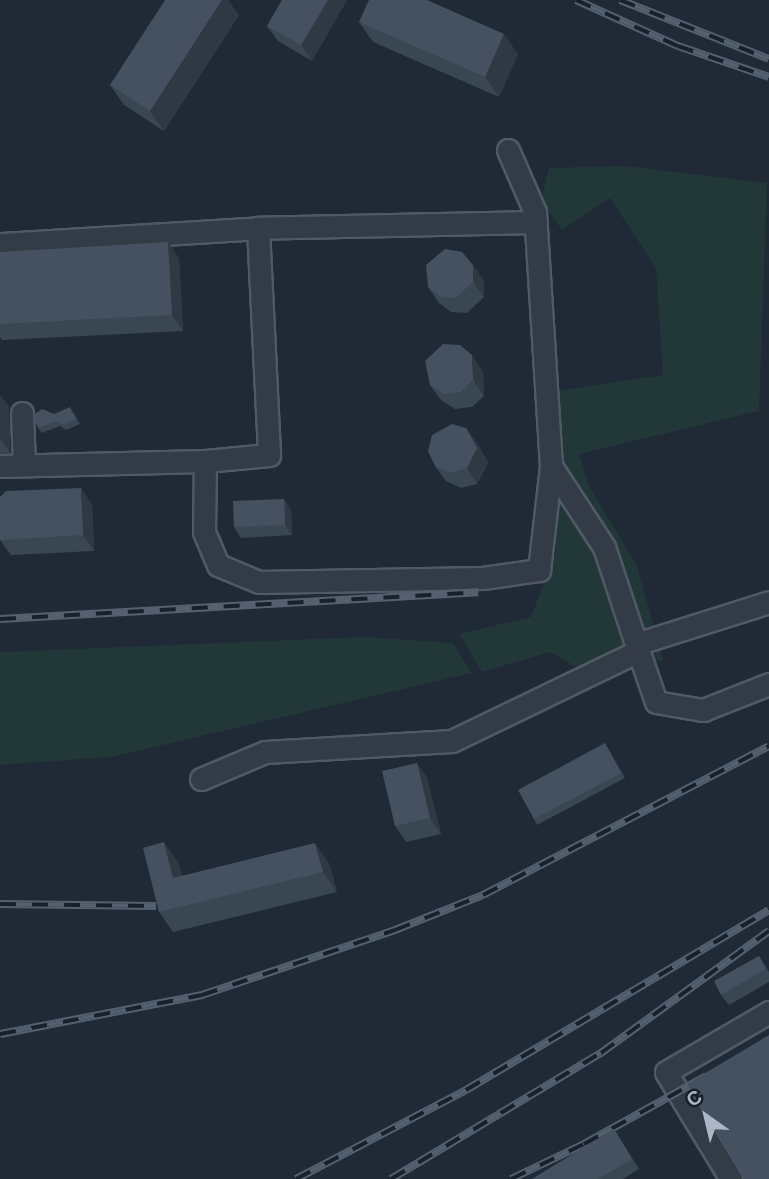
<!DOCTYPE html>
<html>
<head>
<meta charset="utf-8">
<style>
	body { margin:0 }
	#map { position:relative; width:769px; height:1179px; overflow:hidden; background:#1f2a36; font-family:Helvetica,sans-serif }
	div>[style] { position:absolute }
	.green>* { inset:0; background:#223738 }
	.roads { filter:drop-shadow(2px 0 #505965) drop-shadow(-2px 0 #505965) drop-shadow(0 2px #505965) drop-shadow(0 -2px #505965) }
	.minor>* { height:21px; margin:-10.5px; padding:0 10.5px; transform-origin:10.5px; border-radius:10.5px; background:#323b46 }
	.rail>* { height:8px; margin-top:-4px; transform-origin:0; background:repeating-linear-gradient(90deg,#18202b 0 16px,#54606e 0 32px); box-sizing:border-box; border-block:2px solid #54606e }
	.wall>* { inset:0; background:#3b4653 }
	.shaded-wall>* { inset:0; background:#303943 }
	.building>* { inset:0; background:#455160 }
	span { translate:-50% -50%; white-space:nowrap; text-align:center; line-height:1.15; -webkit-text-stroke:5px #18202b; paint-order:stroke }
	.north { position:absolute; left:671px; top:1081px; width:70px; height:70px; -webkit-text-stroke:5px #18202b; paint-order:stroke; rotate:326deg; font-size:19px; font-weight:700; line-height:28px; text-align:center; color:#acb6c4 }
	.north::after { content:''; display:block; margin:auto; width:24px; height:32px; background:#acb6c4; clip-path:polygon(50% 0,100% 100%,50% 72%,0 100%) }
</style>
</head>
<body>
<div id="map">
	<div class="green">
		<i style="clip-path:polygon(625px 166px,767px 183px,759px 411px,579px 454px,589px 486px,637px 566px,663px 660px,580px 669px,550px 652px,482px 672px,459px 634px,531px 617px,556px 552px,556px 391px,663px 375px,656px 268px,610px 198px,562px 230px,541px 201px,549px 168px)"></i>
		<i style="clip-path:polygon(366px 637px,453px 643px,472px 673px,111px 757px,0 765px,0 652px)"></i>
	</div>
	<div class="roads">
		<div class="minor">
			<i style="left:508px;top:150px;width:68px;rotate:66.5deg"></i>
			<i style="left:535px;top:212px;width:255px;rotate:86.4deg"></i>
			<i style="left:551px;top:466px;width:97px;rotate:56.8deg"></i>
			<i style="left:604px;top:547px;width:102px;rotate:71.7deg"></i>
			<i style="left:636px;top:644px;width:139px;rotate:-17.5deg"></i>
			<i style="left:536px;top:222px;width:278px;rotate:178.8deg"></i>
			<i style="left:258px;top:228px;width:227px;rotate:87.2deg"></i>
			<i style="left:269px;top:455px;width:64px;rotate:174.6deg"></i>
			<i style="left:205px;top:461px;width:71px;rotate:90.8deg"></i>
			<i style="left:204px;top:532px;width:36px;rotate:67deg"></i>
			<i style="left:218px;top:565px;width:44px;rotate:22.5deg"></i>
			<i style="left:259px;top:582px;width:224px;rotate:-1deg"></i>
			<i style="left:483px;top:578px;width:57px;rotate:-8.1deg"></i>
			<i style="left:539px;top:570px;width:105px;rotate:-83.4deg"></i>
			<i style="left:0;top:244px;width:258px;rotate:-3.5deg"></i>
			<i style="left:22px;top:413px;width:52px;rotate:87.8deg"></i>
			<i style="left:0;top:466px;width:205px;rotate:-1.4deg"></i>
			<i style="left:636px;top:644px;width:61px;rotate:71deg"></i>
			<i style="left:656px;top:702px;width:48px;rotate:9.7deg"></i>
			<i style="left:703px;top:710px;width:71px;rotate:-21.5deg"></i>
			<i style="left:201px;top:779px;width:69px;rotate:-22.9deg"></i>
			<i style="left:265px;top:752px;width:187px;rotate:-3.4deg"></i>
			<i style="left:452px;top:741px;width:207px;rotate:-25.8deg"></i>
			<i style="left:731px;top:1179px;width:125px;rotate:-121.3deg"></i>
			<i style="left:666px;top:1072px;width:119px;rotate:-30.2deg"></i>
		</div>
	</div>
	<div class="rail">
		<i style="left:576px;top:0;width:112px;rotate:24.3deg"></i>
		<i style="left:678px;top:46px;width:96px;rotate:18.8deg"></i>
		<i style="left:620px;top:0;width:160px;rotate:21.6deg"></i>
		<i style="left:0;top:619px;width:479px;rotate:-3.2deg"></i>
		<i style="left:0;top:904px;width:156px;rotate:0.7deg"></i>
		<i style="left:0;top:1034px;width:206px;rotate:-10.9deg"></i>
		<i style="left:202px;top:995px;width:204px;rotate:-18.6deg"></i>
		<i style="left:395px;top:930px;width:95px;rotate:-21.7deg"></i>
		<i style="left:483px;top:895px;width:322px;rotate:-27.5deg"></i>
		<i style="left:296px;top:1179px;width:192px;rotate:-27.6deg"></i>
		<i style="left:466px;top:1090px;width:352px;rotate:-30.7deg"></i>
		<i style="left:391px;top:1179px;width:245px;rotate:-31deg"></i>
		<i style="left:601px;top:1053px;width:208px;rotate:-36deg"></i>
		<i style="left:511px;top:1179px;width:81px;rotate:-25.6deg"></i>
		<i style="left:584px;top:1144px;width:140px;rotate:-29.1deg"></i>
	</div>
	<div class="wall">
		<i style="clip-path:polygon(282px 0,347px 0,312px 61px,278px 41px,267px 26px)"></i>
		<i style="clip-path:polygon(239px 15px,164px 131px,124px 105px,110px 85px)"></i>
		<i style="clip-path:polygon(359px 22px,518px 54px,499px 97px,373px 42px)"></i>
		<i style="clip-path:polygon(0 252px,179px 258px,183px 331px,2px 340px,0 337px)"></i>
		<i style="clip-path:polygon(484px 280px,484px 297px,467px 313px,451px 312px,439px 303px,428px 287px)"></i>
		<i style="clip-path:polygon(483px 371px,484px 396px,472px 407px,455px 409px,441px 400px,430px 385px)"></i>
		<i style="clip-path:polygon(0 395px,9px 407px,10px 453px,0 454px)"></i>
		<i style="clip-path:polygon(73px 412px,80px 424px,66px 430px,60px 426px,42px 433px,38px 428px,54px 414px)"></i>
		<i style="clip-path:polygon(466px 428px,477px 443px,488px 463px,477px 484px,461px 488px,446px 481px,435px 466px)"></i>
		<i style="clip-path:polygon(284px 499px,291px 510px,292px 535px,241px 538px,234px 527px)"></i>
		<i style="clip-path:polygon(92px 504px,94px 551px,11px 555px,0 540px)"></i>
		<i style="clip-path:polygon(605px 743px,625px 778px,537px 825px,534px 819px)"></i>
		<i style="clip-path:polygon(417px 763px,427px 778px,441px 834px,406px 842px,395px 826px)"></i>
		<i style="clip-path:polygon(178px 862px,182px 876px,329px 863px,337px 892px,173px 932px,159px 912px)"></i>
		<i style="clip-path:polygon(759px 956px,769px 972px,769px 982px,729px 1005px,721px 995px)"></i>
		<i style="clip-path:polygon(614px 1129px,639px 1169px,623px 1179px,532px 1179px)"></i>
	</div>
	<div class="shaded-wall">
		<i style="clip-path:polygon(222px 0,228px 0,239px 15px,164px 131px,150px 111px)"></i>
		<i style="clip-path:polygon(328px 0,347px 0,312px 61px,301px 45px)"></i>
		<i style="clip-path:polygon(504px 34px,518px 54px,499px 97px,485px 77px)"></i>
		<i style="clip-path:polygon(168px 242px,179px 258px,183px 331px,172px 315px)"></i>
		<i style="clip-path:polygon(473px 265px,484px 280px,484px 297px,473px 282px)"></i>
		<i style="clip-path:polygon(472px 355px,483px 371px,484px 396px,473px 380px)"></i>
		<i style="clip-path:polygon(0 395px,9px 407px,10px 453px,0 438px)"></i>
		<i style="clip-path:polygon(466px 428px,477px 443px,488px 463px,477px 484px,467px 468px)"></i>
		<i style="clip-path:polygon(81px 488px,92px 504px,94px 551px,83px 535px)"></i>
		<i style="clip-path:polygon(284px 499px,291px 510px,292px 535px,285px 525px)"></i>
		<i style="clip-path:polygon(417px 763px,427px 778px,441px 834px,430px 818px)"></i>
		<i style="clip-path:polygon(164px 842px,178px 862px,187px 898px,173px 878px)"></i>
		<i style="clip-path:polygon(315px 843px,329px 863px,337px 892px,323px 872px)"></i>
	</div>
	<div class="building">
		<i style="clip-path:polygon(165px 0,222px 0,150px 111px,110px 85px)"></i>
		<i style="clip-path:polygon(282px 0,328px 0,301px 45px,267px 26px)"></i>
		<i style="clip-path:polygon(369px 0,427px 0,504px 34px,485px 77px,359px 22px)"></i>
		<i style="clip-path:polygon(168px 242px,172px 315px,0 324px,0 252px)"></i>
		<i style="clip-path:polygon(445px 249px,462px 252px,473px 265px,473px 282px,456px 298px,441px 297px,428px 287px,426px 265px)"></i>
		<i style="clip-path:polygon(443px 344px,460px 345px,472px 355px,473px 380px,461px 392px,444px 394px,430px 385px,425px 361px)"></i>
		<i style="clip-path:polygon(70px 407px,76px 419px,63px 425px,56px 421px,38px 428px,33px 415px,42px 409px,54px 414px)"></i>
		<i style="clip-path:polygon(452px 424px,466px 428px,477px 448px,467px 468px,450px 473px,435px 466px,428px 451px,432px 435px)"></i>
		<i style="clip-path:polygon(81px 488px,83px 535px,0 540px,0 497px,6px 491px)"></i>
		<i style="clip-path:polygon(284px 499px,285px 525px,234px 527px,233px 501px)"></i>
		<i style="clip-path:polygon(605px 743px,621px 773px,534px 819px,518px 790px)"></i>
		<i style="clip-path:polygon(417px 763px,430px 818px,395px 826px,382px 771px)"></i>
		<i style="clip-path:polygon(164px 842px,173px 878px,315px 843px,323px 872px,159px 912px,143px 848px)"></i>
		<i style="clip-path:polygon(759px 956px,766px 969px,721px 995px,714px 981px)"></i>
		<i style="clip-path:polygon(769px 1035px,769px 1179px,744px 1179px,687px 1084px)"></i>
		<i style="clip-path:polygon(614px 1129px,632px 1159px,598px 1179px,532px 1179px)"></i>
	</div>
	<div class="north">С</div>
</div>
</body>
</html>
